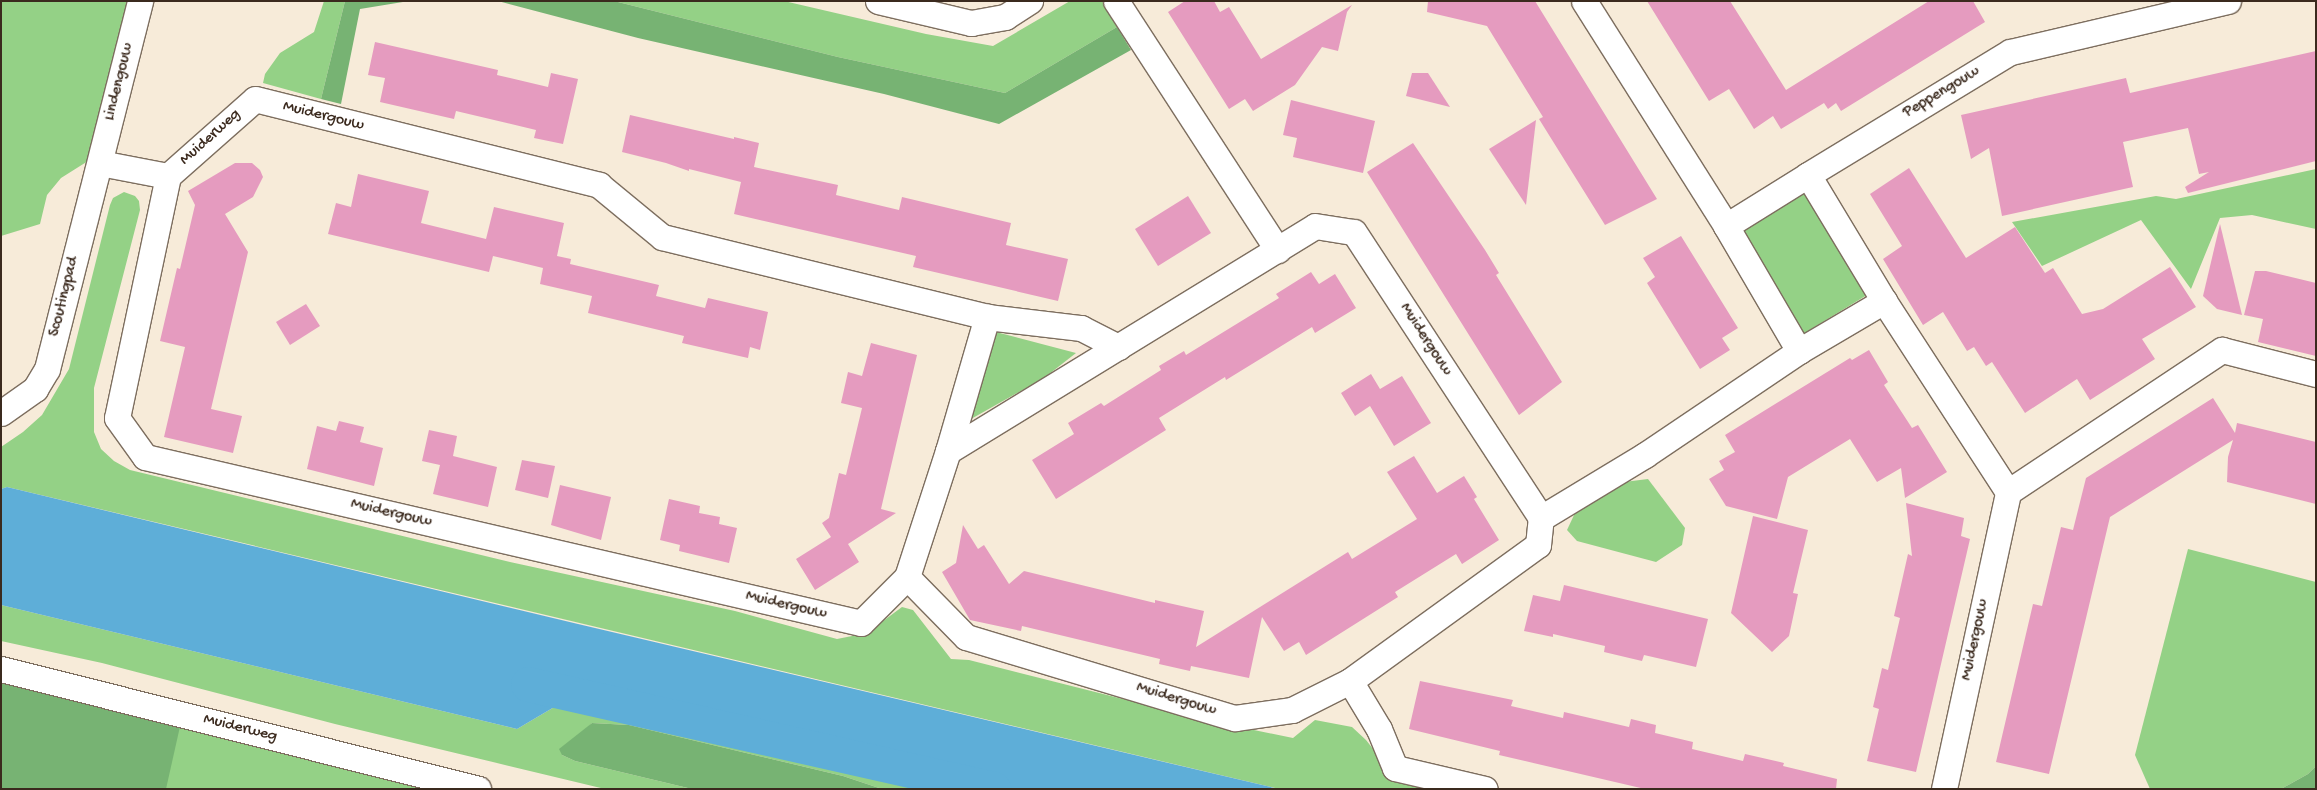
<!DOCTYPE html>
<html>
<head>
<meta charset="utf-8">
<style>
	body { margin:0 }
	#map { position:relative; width:2317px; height:790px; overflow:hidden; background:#f7ebd9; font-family:"Gochi Hand",sans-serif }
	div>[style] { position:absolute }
	.green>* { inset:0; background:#94d186 }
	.forest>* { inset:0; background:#77b373 }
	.water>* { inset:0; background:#5eaed8 }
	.canal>* { height:35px; margin:-17.5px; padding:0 17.5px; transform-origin:17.5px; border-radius:17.5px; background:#5eaed8 }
	.building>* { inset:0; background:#e59bbf }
	.roads { filter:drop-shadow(1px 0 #7d6e5f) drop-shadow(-1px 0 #7d6e5f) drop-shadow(0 1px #7d6e5f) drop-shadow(0 -1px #7d6e5f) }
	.minor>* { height:25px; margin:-12.5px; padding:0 12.5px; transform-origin:12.5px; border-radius:12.5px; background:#fff }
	span { translate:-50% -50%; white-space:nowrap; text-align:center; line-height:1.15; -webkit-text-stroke:4px #fff; paint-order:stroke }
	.street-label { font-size:16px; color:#3b2a1e }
	.frame { position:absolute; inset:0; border:2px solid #3b2a1e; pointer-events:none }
</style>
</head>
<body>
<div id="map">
	<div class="green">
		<i style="clip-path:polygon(1px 1px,128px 1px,88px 161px,61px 178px,47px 195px,40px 224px,1px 236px)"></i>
		<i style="clip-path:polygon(324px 1px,345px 1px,321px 99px,263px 83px,265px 74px,280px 53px,314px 32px)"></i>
		<i style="clip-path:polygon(614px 1px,784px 1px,926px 34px,993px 46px,1070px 1px,1102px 1px,1117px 27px,1005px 93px,838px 57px)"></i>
		<i style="clip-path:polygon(2316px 169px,2316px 229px,2252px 215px,2220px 218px,2191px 289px,2141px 220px,2042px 266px,2012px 222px,2156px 196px,2176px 199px)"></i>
		<i style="clip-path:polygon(1803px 191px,1867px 295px,1803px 334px,1740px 230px)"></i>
		<i style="clip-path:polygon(124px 192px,135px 196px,139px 201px,140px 210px,94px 388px,94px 432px,101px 449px,114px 461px,130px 470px,510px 562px,735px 611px,837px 639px,867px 633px,902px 607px,913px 610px,951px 659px,969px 660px,1210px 721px,1293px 738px,1315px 720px,1352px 727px,1366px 740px,1388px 768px,1471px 789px,1279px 789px,7px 487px,1px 489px,1px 447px,23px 432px,42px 415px,69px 369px,110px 205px,113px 198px)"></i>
		<i style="clip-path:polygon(996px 332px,1076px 353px,1044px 378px,971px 419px,989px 340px)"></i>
		<i style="clip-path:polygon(1648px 479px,1685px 528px,1682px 545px,1656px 562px,1577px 541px,1567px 530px,1575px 513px,1624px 482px)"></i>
		<i style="clip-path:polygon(2188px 549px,2316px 582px,2316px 766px,2308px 774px,2281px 789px,2150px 789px,2135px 755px)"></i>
		<i style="clip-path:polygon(1px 605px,517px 729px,578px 693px,688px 712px,1009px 789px,882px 789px,843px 776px,629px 725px,592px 723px,562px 755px,575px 761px,692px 789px,605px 789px,335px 724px,102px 663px,1px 641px)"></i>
		<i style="clip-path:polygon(181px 722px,432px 789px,122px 789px)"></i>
	</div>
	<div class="forest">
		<i style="clip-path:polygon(345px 1px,409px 1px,360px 9px,341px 104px,321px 99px)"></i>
		<i style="clip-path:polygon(498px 1px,614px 1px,838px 57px,1005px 93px,1117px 27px,1131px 50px,999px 124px,884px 94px,638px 38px)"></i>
		<i style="clip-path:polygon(1px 679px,181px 722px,166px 789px,1px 789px)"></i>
		<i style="clip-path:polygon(592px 723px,629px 725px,843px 776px,882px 789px,692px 789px,575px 761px,562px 755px,559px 749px)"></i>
		<i style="clip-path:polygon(2316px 766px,2316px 789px,2281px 789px,2308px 774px)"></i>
	</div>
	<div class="water">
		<i style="clip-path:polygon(7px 487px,578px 624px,1279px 789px,1009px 789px,688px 712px,578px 693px,517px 729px,1px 605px,1px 489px)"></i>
	</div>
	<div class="canal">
		<i style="left:528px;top:684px;width:477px;rotate:12.7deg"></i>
	</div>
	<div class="building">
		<i style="clip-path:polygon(1185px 1px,1214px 1px,1220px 12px,1229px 7px,1261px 59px,1352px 5px,1347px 12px,1338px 51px,1322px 47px,1295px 85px,1253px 111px,1245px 99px,1229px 109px,1168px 12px)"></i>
		<i style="clip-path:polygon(1428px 1px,1535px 1px,1657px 199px,1605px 225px,1539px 119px,1543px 117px,1487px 26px,1427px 12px)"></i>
		<i style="clip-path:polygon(1647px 1px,1730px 1px,1786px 90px,1929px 1px,1973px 1px,1985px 22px,1841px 111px,1836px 103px,1828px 109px,1824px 103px,1781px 129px,1773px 116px,1754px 129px,1729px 89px,1709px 101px)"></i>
		<i style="clip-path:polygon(375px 42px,498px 70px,497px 75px,548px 87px,551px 73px,578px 79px,563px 144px,534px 138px,536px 130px,456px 111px,454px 119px,380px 102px,385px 78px,368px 75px)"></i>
		<i style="clip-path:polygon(2316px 51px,2316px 161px,2188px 193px,2185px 187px,2209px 172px,2199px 174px,2188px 128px,2123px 142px,2133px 187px,2002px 216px,1989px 148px,1971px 159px,1961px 115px,2126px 78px,2130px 93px)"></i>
		<i style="clip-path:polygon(1412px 73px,1428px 73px,1450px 107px,1406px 96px)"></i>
		<i style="clip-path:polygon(1291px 100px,1375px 121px,1363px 173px,1293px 157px,1297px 138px,1283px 135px)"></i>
		<i style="clip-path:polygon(630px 115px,734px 139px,734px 137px,759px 143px,754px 167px,838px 185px,836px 195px,899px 210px,902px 197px,1011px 223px,1006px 245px,1068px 259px,1058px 301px,913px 267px,916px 256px,734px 214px,741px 182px,689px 169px,689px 171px,666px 163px,622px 152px)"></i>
		<i style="clip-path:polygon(1536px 120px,1526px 205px,1489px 149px)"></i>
		<i style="clip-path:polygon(1413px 143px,1485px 250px,1499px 273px,1496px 275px,1562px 382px,1519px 415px,1367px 172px)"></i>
		<i style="clip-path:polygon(235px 163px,252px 163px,260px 170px,263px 177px,253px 197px,225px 214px,248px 252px,211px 409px,242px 416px,233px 453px,164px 437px,185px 347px,160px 341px,177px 268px,180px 269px,195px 205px,188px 191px)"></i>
		<i style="clip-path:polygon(1909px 168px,1966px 258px,2015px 227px,2045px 273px,2053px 268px,2082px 314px,2103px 309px,2170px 267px,2196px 307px,2142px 339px,2155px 359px,2090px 400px,2077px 379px,2025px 413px,1992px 362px,1986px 366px,1974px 347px,1967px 351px,1943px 312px,1923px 325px,1883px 259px,1902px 246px,1870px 194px)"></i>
		<i style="clip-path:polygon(358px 174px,429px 191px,421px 223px,486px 239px,494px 207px,564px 223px,557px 256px,571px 259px,570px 264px,659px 285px,656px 296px,705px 308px,708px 298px,768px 312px,760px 350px,750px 347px,748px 358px,682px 343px,684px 336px,588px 313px,592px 296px,540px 284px,543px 268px,493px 256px,489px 272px,328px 234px,336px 203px,351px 207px)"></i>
		<i style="clip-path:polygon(1188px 196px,1211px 233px,1158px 266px,1135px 229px)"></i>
		<i style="clip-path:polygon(2220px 224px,2242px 315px,2217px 309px,2203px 296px)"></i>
		<i style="clip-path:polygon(1681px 236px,1738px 328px,1722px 338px,1730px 350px,1700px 369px,1647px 283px,1655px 277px,1643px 258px)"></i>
		<i style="clip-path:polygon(2255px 271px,2266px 271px,2316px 283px,2316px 356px,2258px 342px,2263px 319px,2244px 315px)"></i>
		<i style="clip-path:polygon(1311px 272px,1319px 284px,1335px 274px,1356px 308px,1315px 333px,1312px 327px,1226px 380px,1225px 377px,1159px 418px,1166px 430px,1056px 499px,1032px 460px,1074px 434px,1068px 423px,1101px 403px,1104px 406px,1161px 370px,1159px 366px,1184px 351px,1186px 355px,1279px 298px,1276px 294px)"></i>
		<i style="clip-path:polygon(306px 304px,320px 326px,290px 345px,276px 322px)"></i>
		<i style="clip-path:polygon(871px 343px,917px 355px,881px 509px,896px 513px,848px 544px,859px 562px,815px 590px,796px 559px,831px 537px,822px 523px,829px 518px,839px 473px,846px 475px,862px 408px,841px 403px,848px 372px,862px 376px)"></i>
		<i style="clip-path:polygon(1869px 350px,1888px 382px,1884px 385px,1912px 428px,1918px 425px,1947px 472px,1905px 498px,1901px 468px,1877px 482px,1850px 439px,1788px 477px,1777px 519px,1726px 506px,1709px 479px,1724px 470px,1719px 461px,1735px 452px,1725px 435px,1850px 358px,1852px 360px)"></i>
		<i style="clip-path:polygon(1371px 374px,1380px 389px,1402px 376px,1431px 423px,1394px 446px,1370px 406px,1355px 416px,1341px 393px)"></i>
		<i style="clip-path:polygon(2213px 398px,2235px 433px,2237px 423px,2316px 442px,2316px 504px,2227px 482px,2228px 457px,2233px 440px,2110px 517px,2049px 774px,1996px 762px,2033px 604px,2042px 606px,2061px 527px,2073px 530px,2086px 478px)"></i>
		<i style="clip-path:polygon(339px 421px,364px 427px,360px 442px,383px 448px,374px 486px,307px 469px,317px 426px,336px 431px)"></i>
		<i style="clip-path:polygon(429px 430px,457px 436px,453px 456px,497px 467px,488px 507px,433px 494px,440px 465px,422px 461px)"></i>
		<i style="clip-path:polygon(1414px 456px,1437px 493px,1464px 476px,1477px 497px,1474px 499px,1499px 540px,1462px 564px,1456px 554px,1395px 592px,1398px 597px,1306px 655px,1299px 642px,1284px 651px,1262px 617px,1249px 678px,1191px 666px,1190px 671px,1159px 664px,1160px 659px,1022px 626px,1021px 631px,970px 620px,942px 572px,956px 563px,963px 525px,978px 549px,984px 545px,1009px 584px,1024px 571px,1155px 603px,1155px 600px,1204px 611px,1196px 647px,1348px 552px,1352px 559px,1417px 519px,1387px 472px)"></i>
		<i style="clip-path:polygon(522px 460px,555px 466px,548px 498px,515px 490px)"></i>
		<i style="clip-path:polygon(560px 485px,611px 497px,601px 540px,551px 525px)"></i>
		<i style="clip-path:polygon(669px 499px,700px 506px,699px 513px,720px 517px,719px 524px,737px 528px,729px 563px,679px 551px,680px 545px,660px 540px)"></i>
		<i style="clip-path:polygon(1906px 503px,1964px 518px,1961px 536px,1970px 539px,1916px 772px,1867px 761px,1879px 709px,1873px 707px,1882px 668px,1888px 670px,1900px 618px,1894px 616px,1908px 554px,1912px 556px)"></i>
		<i style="clip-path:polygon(1753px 516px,1808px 530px,1793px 593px,1798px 594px,1789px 636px,1772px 652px,1731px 613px)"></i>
		<i style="clip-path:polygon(1564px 585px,1708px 619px,1696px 667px,1644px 655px,1642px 661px,1604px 652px,1605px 646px,1553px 634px,1553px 637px,1524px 631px,1533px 595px,1560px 601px)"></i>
		<i style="clip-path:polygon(1420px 681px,1513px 700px,1511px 706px,1563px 718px,1564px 712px,1629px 727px,1631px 719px,1656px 725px,1655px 733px,1693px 742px,1692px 749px,1743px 761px,1745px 754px,1784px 763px,1783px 766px,1837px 779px,1836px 789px,1645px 789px,1499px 755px,1500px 751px,1409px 729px)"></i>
	</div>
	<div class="roads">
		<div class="minor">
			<i style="left:878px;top:1px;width:96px;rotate:13.3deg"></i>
			<i style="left:971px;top:23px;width:35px;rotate:-10deg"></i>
			<i style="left:1005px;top:17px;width:30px;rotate:-33deg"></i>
			<i style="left:1116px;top:1px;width:297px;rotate:57deg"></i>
			<i style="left:1584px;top:1px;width:266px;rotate:57.7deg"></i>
			<i style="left:1726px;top:226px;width:145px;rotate:59.7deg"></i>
			<i style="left:1799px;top:351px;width:99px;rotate:-30.5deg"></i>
			<i style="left:2228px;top:1px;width:224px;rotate:166.8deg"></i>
			<i style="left:2010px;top:52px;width:237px;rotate:148.7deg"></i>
			<i style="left:1808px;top:175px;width:147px;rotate:58.9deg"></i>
			<i style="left:1884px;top:301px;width:228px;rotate:57deg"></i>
			<i style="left:2008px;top:492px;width:257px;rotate:-33.6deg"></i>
			<i style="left:2222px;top:350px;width:97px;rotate:14.3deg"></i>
			<i style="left:100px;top:163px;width:69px;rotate:10.8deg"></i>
			<i style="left:168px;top:176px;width:247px;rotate:101.9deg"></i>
			<i style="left:117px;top:418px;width:48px;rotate:54.3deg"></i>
			<i style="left:145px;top:457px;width:735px;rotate:13.05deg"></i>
			<i style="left:861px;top:623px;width:65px;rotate:-45deg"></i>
			<i style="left:907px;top:577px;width:133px;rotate:-72deg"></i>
			<i style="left:948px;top:451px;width:140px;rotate:-73.8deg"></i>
			<i style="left:168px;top:176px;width:116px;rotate:-41.5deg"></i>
			<i style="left:255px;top:99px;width:355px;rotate:14deg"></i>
			<i style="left:599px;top:185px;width:82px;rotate:39.5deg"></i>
			<i style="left:662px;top:237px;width:335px;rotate:13.8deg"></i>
			<i style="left:987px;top:317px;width:95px;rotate:6.7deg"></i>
			<i style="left:1081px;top:328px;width:42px;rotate:27.2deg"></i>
			<i style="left:1726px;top:226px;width:97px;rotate:-31.9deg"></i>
			<i style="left:1px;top:413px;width:42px;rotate:-35.2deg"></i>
			<i style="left:35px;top:389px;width:23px;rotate:-59deg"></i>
			<i style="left:47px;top:369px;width:380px;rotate:-75.8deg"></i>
			<i style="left:948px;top:451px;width:430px;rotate:-31.5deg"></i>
			<i style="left:1315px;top:226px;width:39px;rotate:9deg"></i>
			<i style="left:1354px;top:232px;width:342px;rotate:56.8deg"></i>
			<i style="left:907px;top:577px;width:84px;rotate:45.5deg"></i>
			<i style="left:966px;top:637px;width:281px;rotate:16.8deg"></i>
			<i style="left:1235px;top:718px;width:58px;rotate:-8deg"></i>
			<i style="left:1292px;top:710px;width:65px;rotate:-26.6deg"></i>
			<i style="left:1350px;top:681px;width:232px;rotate:-35.9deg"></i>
			<i style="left:1538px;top:545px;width:27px;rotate:-84deg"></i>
			<i style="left:1541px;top:518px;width:122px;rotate:-31.2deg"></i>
			<i style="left:1645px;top:455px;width:186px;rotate:-34deg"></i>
			<i style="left:1px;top:669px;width:492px;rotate:14.1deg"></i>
			<i style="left:1350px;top:681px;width:56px;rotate:58.9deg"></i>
			<i style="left:1379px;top:729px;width:42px;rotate:67.7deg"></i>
			<i style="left:1395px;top:768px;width:92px;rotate:13.1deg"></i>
			<i style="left:1944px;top:789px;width:304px;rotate:-77.8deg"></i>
		</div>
	</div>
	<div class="street-label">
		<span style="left:120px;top:82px;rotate:-76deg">Lindengouw</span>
		<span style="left:1942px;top:93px;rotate:-31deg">Peppengouw</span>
		<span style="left:323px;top:117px;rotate:14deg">Muidergouw</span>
		<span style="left:211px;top:138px;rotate:-42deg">Muiderweg</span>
		<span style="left:65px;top:297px;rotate:-76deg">Scoutingpad</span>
		<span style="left:1425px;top:340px;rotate:57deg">Muidergouw</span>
		<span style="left:391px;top:514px;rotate:13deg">Muidergouw</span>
		<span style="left:786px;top:606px;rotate:13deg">Muidergouw</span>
		<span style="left:1976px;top:640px;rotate:-78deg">Muidergouw</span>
		<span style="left:1176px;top:700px;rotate:17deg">Muidergouw</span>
		<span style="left:240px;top:729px;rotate:14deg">Muiderweg</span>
	</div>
	<div class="frame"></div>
</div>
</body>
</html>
